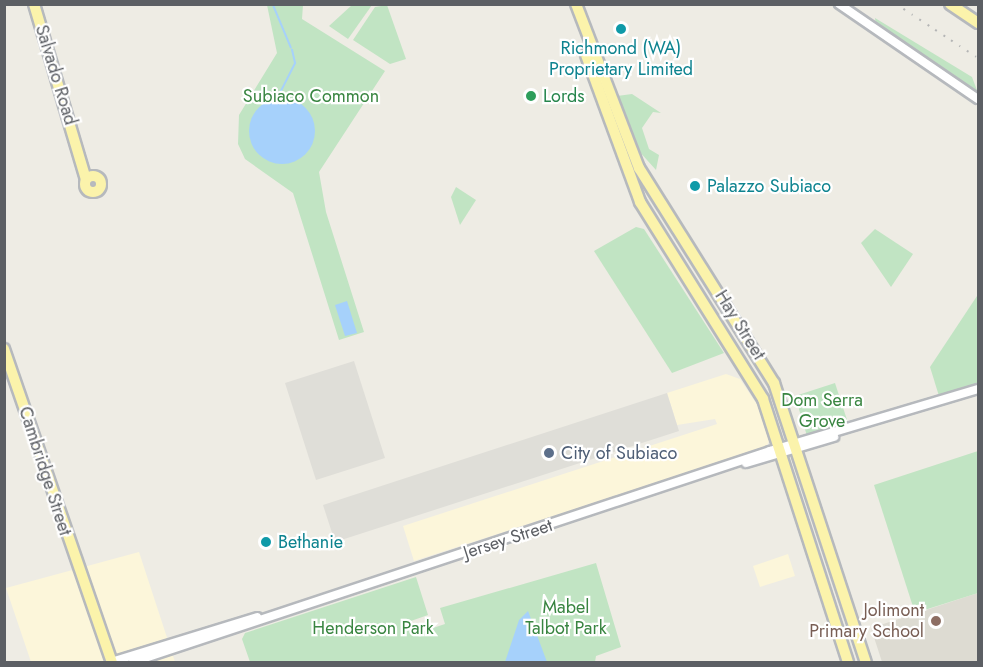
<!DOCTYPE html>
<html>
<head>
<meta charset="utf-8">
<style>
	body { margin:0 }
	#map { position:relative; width:983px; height:667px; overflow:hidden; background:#eeece4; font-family:Jost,sans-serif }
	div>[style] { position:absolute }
	.commercial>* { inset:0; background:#fcf6da }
	.industrial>* { inset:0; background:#dfded8 }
	.education>* { inset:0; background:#dddbd2 }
	.green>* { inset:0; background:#c1e4c3 }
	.water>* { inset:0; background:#a6d1fb }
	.round { border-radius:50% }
	.stream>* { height:1.5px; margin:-0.75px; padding:0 0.75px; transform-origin:0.75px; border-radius:0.75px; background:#a6d1fb }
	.roads { filter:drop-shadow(2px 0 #b6b9bd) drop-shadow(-2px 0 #b6b9bd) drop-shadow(0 2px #b6b9bd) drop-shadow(0 -2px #b6b9bd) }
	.tertiary>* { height:8px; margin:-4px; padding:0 4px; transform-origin:4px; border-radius:4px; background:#fff }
	.primary>* { height:10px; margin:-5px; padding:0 5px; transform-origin:5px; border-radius:5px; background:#fbf3ab }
	.primary>.ring { margin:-5px; padding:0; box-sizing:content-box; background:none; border:10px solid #fbf3ab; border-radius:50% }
	.rail>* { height:1.5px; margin-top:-0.75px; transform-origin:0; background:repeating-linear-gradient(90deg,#b4b5b5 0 1.5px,transparent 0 9.5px) }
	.dots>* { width:16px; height:16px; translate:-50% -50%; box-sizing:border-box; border:3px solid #fff; border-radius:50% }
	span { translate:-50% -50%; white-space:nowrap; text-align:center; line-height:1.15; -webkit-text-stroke:4.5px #fff; paint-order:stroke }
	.culture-label { font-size:18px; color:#0d838f }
	.left { translate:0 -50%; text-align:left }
	.street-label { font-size:18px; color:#5c5f64 }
	.park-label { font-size:18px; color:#398541 }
	.leisure-label { font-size:18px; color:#27864d }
	.service-label { font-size:18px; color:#4e5e75 }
	.education-label { font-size:18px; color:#785e54 }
	.right { translate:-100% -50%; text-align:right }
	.frame { position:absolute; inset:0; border:6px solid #5c5f64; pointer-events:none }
</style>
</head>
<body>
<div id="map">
	<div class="commercial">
		<i style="clip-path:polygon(726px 374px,740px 379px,758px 406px,769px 441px,766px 447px,414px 561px,403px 526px,717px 424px,715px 419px,677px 425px,667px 393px)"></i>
		<i style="clip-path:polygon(139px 552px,175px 662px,31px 662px,6px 588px)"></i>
		<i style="clip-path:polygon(788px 554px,795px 576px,760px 587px,753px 566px)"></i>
	</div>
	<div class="industrial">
		<i style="clip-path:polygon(354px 361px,385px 458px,316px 480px,285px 383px)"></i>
		<i style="clip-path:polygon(667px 393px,679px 431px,335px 542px,323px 505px)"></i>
	</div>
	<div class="education">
		<i style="clip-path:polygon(978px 593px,978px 662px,882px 662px,871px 628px)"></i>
	</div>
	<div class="green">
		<i style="clip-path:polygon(267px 5px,303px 5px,302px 19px,385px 71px,319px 172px,326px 212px,364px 332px,339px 340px,293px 193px,245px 159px,238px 144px,239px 115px,277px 53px)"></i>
		<i style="clip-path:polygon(352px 5px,372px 5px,348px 39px,329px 26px)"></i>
		<i style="clip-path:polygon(387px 5px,406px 59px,390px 64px,353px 40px,375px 7px)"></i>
		<i style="clip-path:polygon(875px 18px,972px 77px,978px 93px,876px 27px)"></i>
		<i style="clip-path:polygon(632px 94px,661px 113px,653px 112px,642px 128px,649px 149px,659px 155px,656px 170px,638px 150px,619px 103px,617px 96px)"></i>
		<i style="clip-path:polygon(456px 187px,476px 200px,460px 225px,451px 197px)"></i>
		<i style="clip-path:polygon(636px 227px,644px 229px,724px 353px,672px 373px,594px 251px)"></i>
		<i style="clip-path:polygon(875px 229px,913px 254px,891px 287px,861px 243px)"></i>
		<i style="clip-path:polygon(977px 296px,978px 383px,939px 396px,930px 367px)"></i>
		<i style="clip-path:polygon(835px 383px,849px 426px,807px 436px,795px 396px)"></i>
		<i style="clip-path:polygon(978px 451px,978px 593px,915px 613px,874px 485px)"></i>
		<i style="clip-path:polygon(596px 563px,621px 647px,596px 656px,595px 662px,250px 662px,242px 639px,245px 633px,416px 577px,428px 615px,408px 622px,412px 635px,445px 624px,440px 608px)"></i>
	</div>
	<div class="water">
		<i class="round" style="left:249px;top:98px;width:66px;height:66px"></i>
		<i style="clip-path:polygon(347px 301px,357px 333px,345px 336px,335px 305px)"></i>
		<i style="clip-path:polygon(528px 611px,547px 662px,505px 662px,519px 620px)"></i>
	</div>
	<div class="stream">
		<i style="left:273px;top:4px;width:47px;rotate:67.3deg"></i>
		<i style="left:281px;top:91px;width:31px;rotate:-63deg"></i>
		<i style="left:295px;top:63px;width:13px;rotate:-103deg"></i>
		<i style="left:281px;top:94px;width:4px;rotate:90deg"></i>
	</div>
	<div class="roads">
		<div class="tertiary">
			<i style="left:839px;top:4px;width:168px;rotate:34.4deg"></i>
			<i style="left:746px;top:463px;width:92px;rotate:-16.5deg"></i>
			<i style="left:111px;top:662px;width:153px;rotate:-17.1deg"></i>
			<i style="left:133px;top:662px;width:671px;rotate:-18.33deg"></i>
			<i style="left:770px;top:451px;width:217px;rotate:-16.6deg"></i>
		</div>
		<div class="primary">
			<i style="left:34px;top:4px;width:183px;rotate:73.5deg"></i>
			<i style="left:576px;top:4px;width:176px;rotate:69deg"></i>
			<i style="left:639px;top:168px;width:254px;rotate:57.9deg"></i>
			<i style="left:774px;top:383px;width:294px;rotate:71.8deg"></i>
			<i style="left:950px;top:4px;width:34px;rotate:34deg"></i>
			<i style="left:586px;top:55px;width:157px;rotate:69.8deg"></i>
			<i style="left:640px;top:202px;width:232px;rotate:58deg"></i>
			<i style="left:763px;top:399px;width:276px;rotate:72.1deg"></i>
			<i class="ring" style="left:85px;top:176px;width:6px;height:6px"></i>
			<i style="left:4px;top:349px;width:331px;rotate:71deg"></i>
		</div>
	</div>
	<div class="rail">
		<i style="left:896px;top:4px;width:98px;rotate:33.4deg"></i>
	</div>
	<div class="dots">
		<i style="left:621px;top:29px;background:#0f9aa8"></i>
		<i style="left:531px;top:96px;background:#2e9e5b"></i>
		<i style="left:695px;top:186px;background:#0f9aa8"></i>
		<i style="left:549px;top:453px;background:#5c6f8a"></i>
		<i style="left:266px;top:542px;background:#0f9aa8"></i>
		<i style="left:936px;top:621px;background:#8d6e63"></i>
	</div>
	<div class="culture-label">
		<span style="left:621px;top:59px">Richmond (WA)<br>Proprietary Limited</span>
		<span class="left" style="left:707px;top:186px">Palazzo Subiaco</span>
		<span class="left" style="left:278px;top:542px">Bethanie</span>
	</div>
	<div class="street-label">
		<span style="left:56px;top:75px;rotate:73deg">Salvado Road</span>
		<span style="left:740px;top:325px;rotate:58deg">Hay Street</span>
		<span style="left:45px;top:471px;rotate:72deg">Cambridge Street</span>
		<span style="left:508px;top:539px;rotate:-18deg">Jersey Street</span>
	</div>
	<div class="park-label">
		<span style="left:311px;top:96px">Subiaco Common</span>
		<span style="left:822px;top:411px">Dom Serra<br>Grove</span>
		<span style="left:566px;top:618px">Mabel<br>Talbot Park</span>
		<span style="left:373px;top:628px">Henderson Park</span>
	</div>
	<div class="leisure-label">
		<span class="left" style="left:543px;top:96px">Lords</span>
	</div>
	<div class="service-label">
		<span class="left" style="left:561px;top:453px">City of Subiaco</span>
	</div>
	<div class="education-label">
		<span class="right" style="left:924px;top:621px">Jolimont<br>Primary School</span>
	</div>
	<div class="frame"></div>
</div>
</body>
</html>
